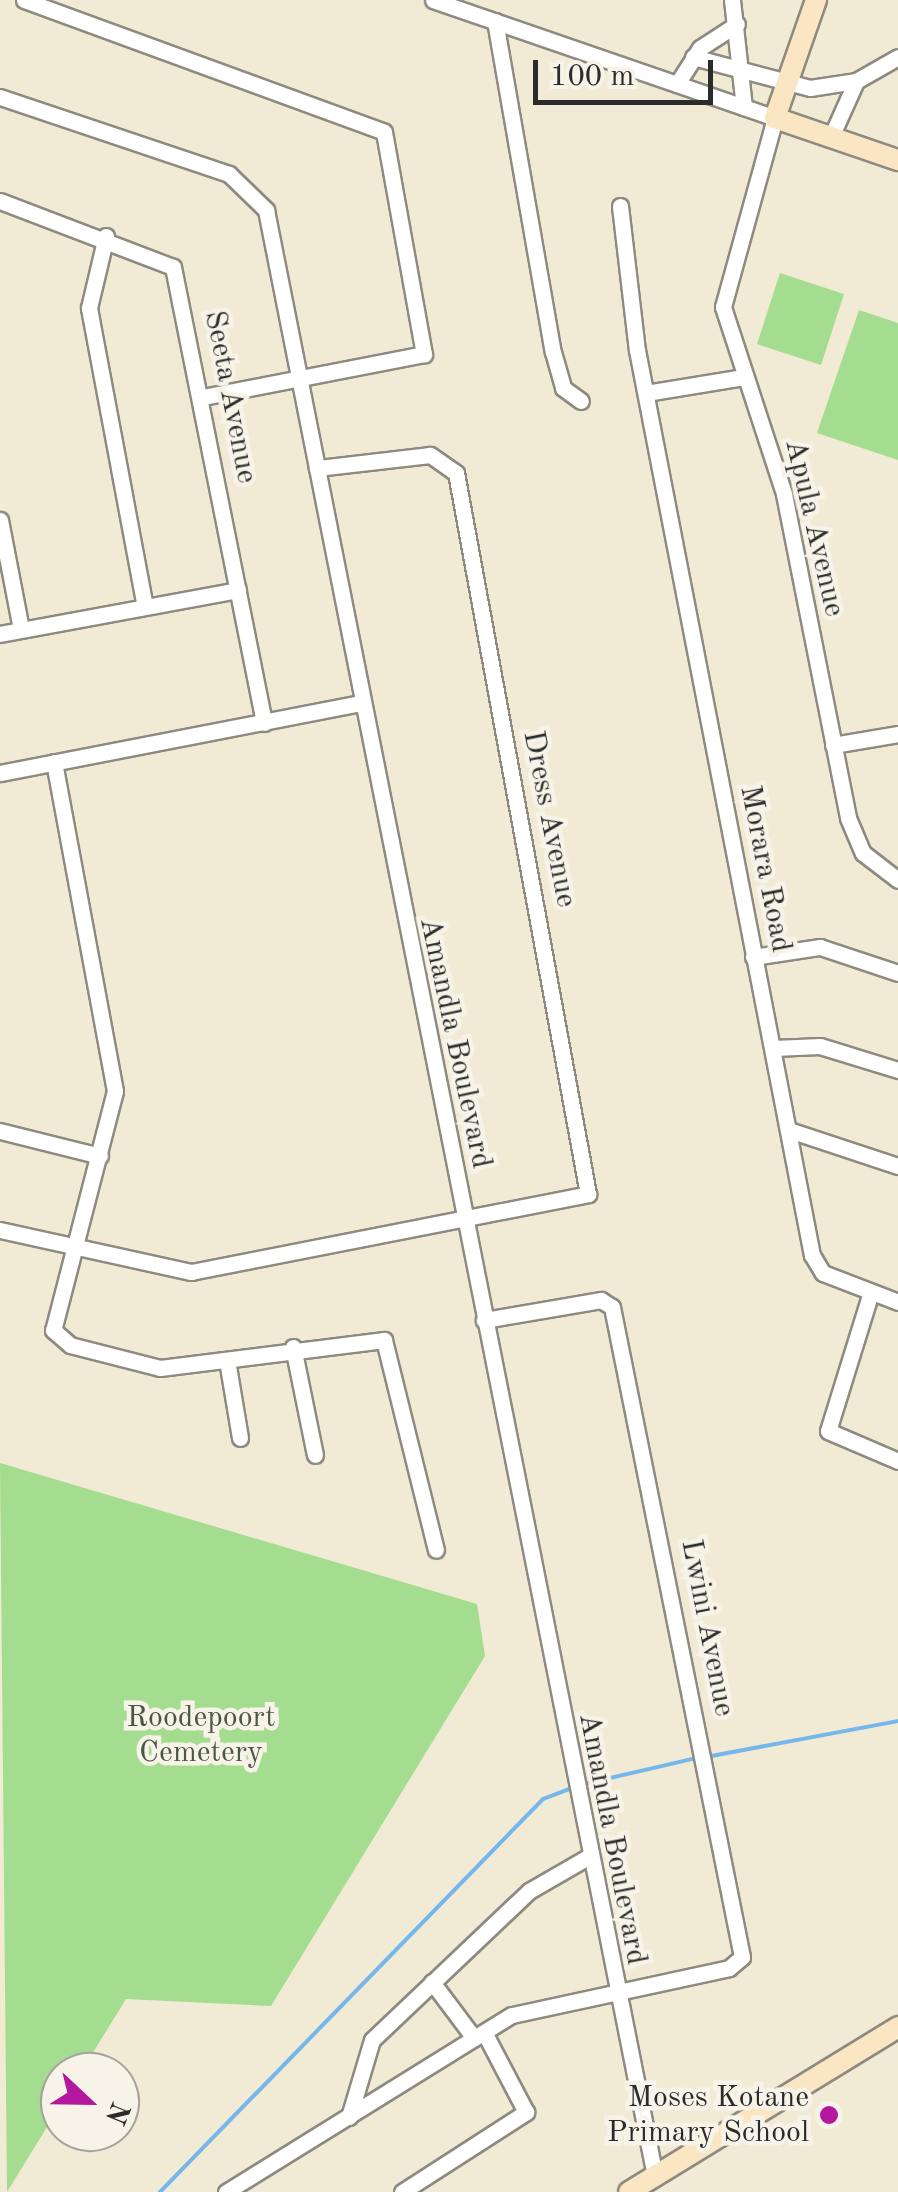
<!DOCTYPE html>
<html>
<head>
<meta charset="utf-8">
<style>
	body { margin:0 }
	#map { position:relative; width:898px; height:2192px; overflow:hidden; background:#f1ead4; font-family:"Old Standard TT",serif }
	div>[style] { position:absolute }
	.green>* { inset:0; background:#a4dd8f }
	.stream>* { height:4px; margin:-2px; padding:0 2px; transform-origin:2px; border-radius:2px; background:#75b7eb }
	.roads { filter:drop-shadow(2px 0 #8e8a80) drop-shadow(-2px 0 #8e8a80) drop-shadow(0 2px #8e8a80) drop-shadow(0 -2px #8e8a80) }
	.street>* { height:15px; margin:-7.5px; padding:0 7.5px; transform-origin:7.5px; border-radius:7.5px; background:#fff }
	.secondary>* { height:20px; margin:-10px; padding:0 10px; transform-origin:10px; border-radius:10px; background:#fbe6c3 }
	.dots>* { width:28px; height:28px; translate:-50% -50%; box-sizing:border-box; border:5px solid #f7f3e8; border-radius:50% }
	span { translate:-50% -50%; white-space:nowrap; text-align:center; line-height:1.15; -webkit-text-stroke:9px #f7f3e8; paint-order:stroke }
	.street-label { font-size:30px; color:#2b2b2b }
	.park-label { font-size:30px; color:#495844 }
	.poi-label { font-size:30px; color:#2b2b2b }
	.right { translate:-100% -50%; text-align:right }
	.north { position:absolute; left:40px; top:2052px; width:100px; height:100px; box-sizing:border-box; background:#f7f3e8; border:2px solid #a5a39c; border-radius:50%; rotate:112deg; font-size:28px; font-weight:700; line-height:40px; text-align:center; color:#2b2b2b }
	.north::after { content:''; display:block; margin:auto; width:35px; height:45px; background:#b5179e; clip-path:polygon(50% 0,100% 100%,50% 72%,0 100%) }
	.scale { position:absolute; left:533px; top:60px; width:180px; height:45px; box-sizing:border-box; border:5px solid #2b2b2b; border-top:0; padding-left:12px; font-size:30px; line-height:35px; white-space:nowrap; color:#2b2b2b; -webkit-text-stroke:8px #f7f3e8; paint-order:stroke }
</style>
</head>
<body>
<div id="map">
	<div class="green">
		<i style="clip-path:polygon(780px 273px,844px 294px,821px 365px,757px 344px)"></i>
		<i style="clip-path:polygon(859px 310px,898px 323px,898px 460px,817px 433px)"></i>
		<i style="clip-path:polygon(0 1463px,477px 1604px,485px 1656px,271px 2006px,126px 1999px,81px 2072px,60px 2072px,60px 2106px,7px 2192px)"></i>
	</div>
	<div class="stream">
		<i style="left:706px;top:1757px;width:195px;rotate:-10.6deg"></i>
		<i style="left:584px;top:1784px;width:116px;rotate:-13deg"></i>
		<i style="left:160px;top:2192px;width:549px;rotate:-45.74deg"></i>
		<i style="left:543px;top:1799px;width:34px;rotate:-21deg"></i>
	</div>
	<div class="roads">
		<div class="street">
			<i style="left:24px;top:0;width:383px;rotate:20.1deg"></i>
			<i style="left:384px;top:132px;width:226px;rotate:79.8deg"></i>
			<i style="left:424px;top:354px;width:225px;rotate:169deg"></i>
			<i style="left:433px;top:0;width:362px;rotate:19deg"></i>
			<i style="left:775px;top:118px;width:196px;rotate:105.4deg"></i>
			<i style="left:723px;top:307px;width:197px;rotate:71.9deg"></i>
			<i style="left:784px;top:494px;width:330px;rotate:78.8deg"></i>
			<i style="left:848px;top:818px;width:38px;rotate:67deg"></i>
			<i style="left:863px;top:853px;width:44px;rotate:37.6deg"></i>
			<i style="left:732px;top:0;width:108px;rotate:83.6deg"></i>
			<i style="left:495px;top:21px;width:336px;rotate:80.1deg"></i>
			<i style="left:553px;top:352px;width:37px;rotate:74deg"></i>
			<i style="left:563px;top:388px;width:22px;rotate:36deg"></i>
			<i style="left:693px;top:57px;width:121px;rotate:14.8deg"></i>
			<i style="left:810px;top:88px;width:47px;rotate:-8.7deg"></i>
			<i style="left:856px;top:81px;width:48px;rotate:-29.7deg"></i>
			<i style="left:677px;top:84px;width:43px;rotate:-57.4deg"></i>
			<i style="left:700px;top:48px;width:44px;rotate:-33deg"></i>
			<i style="left:0;top:97px;width:242px;rotate:18.6deg"></i>
			<i style="left:229px;top:174px;width:52px;rotate:44.2deg"></i>
			<i style="left:266px;top:210px;width:2004px;rotate:78.81deg"></i>
			<i style="left:831px;top:137px;width:61px;rotate:-65.9deg"></i>
			<i style="left:0;top:201px;width:185px;rotate:20.9deg"></i>
			<i style="left:173px;top:267px;width:465px;rotate:78.7deg"></i>
			<i style="left:620px;top:206px;width:145px;rotate:83.3deg"></i>
			<i style="left:637px;top:350px;width:922px;rotate:79.06deg"></i>
			<i style="left:812px;top:1255px;width:21px;rotate:59deg"></i>
			<i style="left:823px;top:1273px;width:80px;rotate:21.1deg"></i>
			<i style="left:106px;top:236px;width:74px;rotate:103.3deg"></i>
			<i style="left:89px;top:308px;width:303px;rotate:79.4deg"></i>
			<i style="left:646px;top:393px;width:99px;rotate:-9.3deg"></i>
			<i style="left:0;top:520px;width:111px;rotate:79.1deg"></i>
			<i style="left:0;top:634px;width:242px;rotate:-10.5deg"></i>
			<i style="left:833px;top:745px;width:66px;rotate:-9.6deg"></i>
			<i style="left:54px;top:762px;width:335px;rotate:79.5deg"></i>
			<i style="left:115px;top:1091px;width:247px;rotate:104.5deg"></i>
			<i style="left:53px;top:1330px;width:23px;rotate:41deg"></i>
			<i style="left:70px;top:1345px;width:93px;rotate:14.3deg"></i>
			<i style="left:160px;top:1368px;width:226px;rotate:-7.1deg"></i>
			<i style="left:384px;top:1340px;width:216px;rotate:76.1deg"></i>
			<i style="left:0;top:773px;width:367px;rotate:-11deg"></i>
			<i style="left:753px;top:957px;width:68px;rotate:-8.5deg"></i>
			<i style="left:820px;top:947px;width:82px;rotate:18.4deg"></i>
			<i style="left:774px;top:1048px;width:46px;rotate:-2.5deg"></i>
			<i style="left:820px;top:1046px;width:82px;rotate:17.1deg"></i>
			<i style="left:789px;top:1130px;width:115px;rotate:18.3deg"></i>
			<i style="left:0;top:1131px;width:103px;rotate:14deg"></i>
			<i style="left:0;top:1230px;width:196px;rotate:12.4deg"></i>
			<i style="left:191px;top:1272px;width:405px;rotate:-11.1deg"></i>
			<i style="left:588px;top:1194px;width:733px;rotate:-100.37deg"></i>
			<i style="left:456px;top:473px;width:32px;rotate:-145deg"></i>
			<i style="left:430px;top:455px;width:114px;rotate:173.4deg"></i>
			<i style="left:871px;top:1292px;width:145px;rotate:107.2deg"></i>
			<i style="left:828px;top:1431px;width:76px;rotate:23.2deg"></i>
			<i style="left:293px;top:1347px;width:110px;rotate:78.5deg"></i>
			<i style="left:227px;top:1360px;width:79px;rotate:80.5deg"></i>
			<i style="left:432px;top:1982px;width:70px;rotate:53.1deg"></i>
			<i style="left:349px;top:2117px;width:80px;rotate:-73.4deg"></i>
			<i style="left:372px;top:2040px;width:216px;rotate:-43.5deg"></i>
			<i style="left:529px;top:1891px;width:68px;rotate:-30deg"></i>
			<i style="left:226px;top:2192px;width:336px;rotate:-31.8deg"></i>
			<i style="left:512px;top:2015px;width:222px;rotate:-12.2deg"></i>
			<i style="left:729px;top:1968px;width:17px;rotate:-40deg"></i>
			<i style="left:742px;top:1957px;width:663px;rotate:-101.31deg"></i>
			<i style="left:612px;top:1307px;width:13px;rotate:-148deg"></i>
			<i style="left:601px;top:1300px;width:119px;rotate:170.3deg"></i>
			<i style="left:402px;top:2192px;width:148px;rotate:-32.8deg"></i>
			<i style="left:526px;top:2112px;width:90px;rotate:-117.7deg"></i>
		</div>
		<div class="secondary">
			<i style="left:816px;top:0;width:125px;rotate:109.2deg"></i>
			<i style="left:775px;top:118px;width:130px;rotate:18.9deg"></i>
			<i style="left:629px;top:2192px;width:316px;rotate:-31.5deg"></i>
		</div>
	</div>
	<div class="dots">
		<i style="left:829px;top:2115px;background:#b5179e"></i>
	</div>
	<div class="street-label">
		<span style="left:230px;top:397px;rotate:79deg">Seeta Avenue</span>
		<span style="left:814px;top:528px;rotate:77deg">Apula Avenue</span>
		<span style="left:549px;top:819px;rotate:79deg">Dress Avenue</span>
		<span style="left:765px;top:869px;rotate:79deg">Morara Road</span>
		<span style="left:455px;top:1043px;rotate:78deg">Amandla Boulevard</span>
		<span style="left:707px;top:1628px;rotate:79deg">Lwini Avenue</span>
		<span style="left:612px;top:1839px;rotate:79deg">Amandla Boulevard</span>
	</div>
	<div class="park-label">
		<span style="left:201px;top:1735px">Roodepoort<br>Cemetery</span>
	</div>
	<div class="poi-label">
		<span class="right" style="left:809px;top:2115px">Moses Kotane<br>Primary School</span>
	</div>
	<div class="north">N</div>
	<div class="scale">100 m</div>
</div>
</body>
</html>
